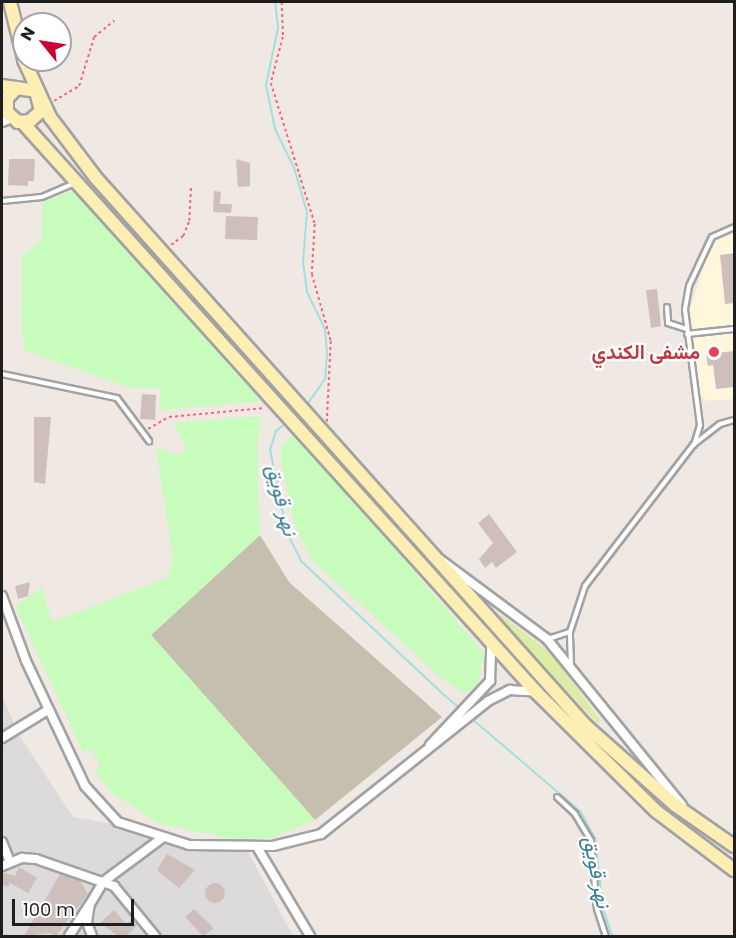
<!DOCTYPE html>
<html>
<head>
<meta charset="utf-8">
<style>
	body { margin:0 }
	#map { position:relative; width:736px; height:938px; overflow:hidden; background:#efe8e3; font-family:Poppins,Vazirmatn,sans-serif }
	div>[style] { position:absolute }
	.residential>* { inset:0; background:#dcdadb }
	.education>* { inset:0; background:#fff6dc }
	.construction>* { inset:0; background:#c4bfae }
	.grass>* { inset:0; background:#dbeda5 }
	.park>* { inset:0; background:#c8fcbd }
	.stream>* { height:2px; margin:-1px; padding:0 1px; transform-origin:1px; border-radius:1px; background:#a0e0de }
	.building>* { inset:0; background:#cfbfbc }
	.round { border-radius:50% }
	.path>* { height:1.5px; margin-top:-0.75px; transform-origin:0; background:repeating-linear-gradient(90deg,#ff647c 0 3px,transparent 0 6px) }
	.roads { filter:drop-shadow(2px 0 #a2a2a2) drop-shadow(-2px 0 #a2a2a2) drop-shadow(0 2px #a2a2a2) drop-shadow(0 -2px #a2a2a2) }
	.lane>* { height:4px; margin:-2px; padding:0 2px; transform-origin:2px; border-radius:2px; background:#fff }
	.street>* { height:8px; margin:-4px; padding:0 4px; transform-origin:4px; border-radius:4px; background:#fff }
	.secondary>* { height:12px; margin:-6px; padding:0 6px; transform-origin:6px; border-radius:6px; background:#fdeeb3 }
	.dots>* { width:16px; height:16px; translate:-50% -50%; box-sizing:border-box; border:3px solid #fff; border-radius:50% }
	span { translate:-50% -50%; white-space:nowrap; text-align:center; line-height:1.15; -webkit-text-stroke:4.5px #fff; paint-order:stroke }
	.health-label { font-size:20px; color:#be3a42; font-weight:700 }
	.right { translate:-100% -50%; text-align:right }
	.water-label { font-size:21px; color:#3a7d93; font-style:italic }
	.frame { position:absolute; inset:0; border:3px solid #1e1e1e; pointer-events:none }
	.north { position:absolute; left:12px; top:12px; width:60px; height:60px; box-sizing:border-box; background:#fff; border:2px solid #a5a5a5; border-radius:50%; rotate:300deg; font-size:16px; font-weight:700; line-height:24px; text-align:center; color:#1e1e1e }
	.north::after { content:''; display:block; margin:auto; width:21px; height:27px; background:#cb0034; clip-path:polygon(50% 0,100% 100%,50% 72%,0 100%) }
	.scale { position:absolute; left:12px; top:899px; width:122px; height:27px; box-sizing:border-box; border:3px solid #1e1e1e; border-top:0; padding-left:8px; font-size:18px; line-height:21px; white-space:nowrap; color:#1e1e1e; -webkit-text-stroke:4px #fff; paint-order:stroke }
</style>
</head>
<body>
<div id="map">
	<div class="residential">
		<i style="clip-path:polygon(2px 695px,19px 735px,73px 817px,246px 848px,293px 936px,2px 936px)"></i>
	</div>
	<div class="education">
		<i style="clip-path:polygon(734px 232px,734px 399px,708px 401px,697px 395px,690px 309px,708px 254px,718px 238px)"></i>
	</div>
	<div class="construction">
		<i style="clip-path:polygon(260px 535px,289px 582px,442px 717px,315px 820px,151px 635px)"></i>
	</div>
	<div class="grass">
		<i style="clip-path:polygon(485px 603px,553px 655px,601px 721px,597px 723px)"></i>
	</div>
	<div class="park">
		<i style="clip-path:polygon(74px 190px,261px 401px,160px 410px,160px 388px,131px 388px,25px 351px,21px 323px,22px 257px,41px 240px,43px 202px)"></i>
		<i style="clip-path:polygon(261px 416px,257px 446px,260px 535px,151px 635px,315px 820px,271px 838px,233px 839px,157px 823px,111px 792px,94px 770px,100px 765px,91px 749px,83px 752px,15px 606px,42px 588px,52px 622px,167px 578px,173px 559px,156px 448px,182px 455px,186px 447px,173px 423px)"></i>
		<i style="clip-path:polygon(291px 437px,299px 437px,484px 653px,478px 685px,466px 693px,446px 682px,312px 560px,296px 528px,281px 463px,281px 447px)"></i>
	</div>
	<div class="stream">
		<i style="left:275px;top:2px;width:26px;rotate:83deg"></i>
		<i style="left:278px;top:28px;width:58px;rotate:101.9deg"></i>
		<i style="left:266px;top:85px;width:45px;rotate:78.4deg"></i>
		<i style="left:275px;top:129px;width:43px;rotate:64deg"></i>
		<i style="left:294px;top:168px;width:46px;rotate:73.5deg"></i>
		<i style="left:307px;top:212px;width:50px;rotate:94.6deg"></i>
		<i style="left:303px;top:262px;width:30px;rotate:82deg"></i>
		<i style="left:307px;top:292px;width:41px;rotate:64.1deg"></i>
		<i style="left:325px;top:329px;width:24px;rotate:85deg"></i>
		<i style="left:327px;top:353px;width:26px;rotate:94deg"></i>
		<i style="left:325px;top:379px;width:33px;rotate:125deg"></i>
		<i style="left:288px;top:421px;width:16px;rotate:140deg"></i>
		<i style="left:276px;top:431px;width:19px;rotate:108deg"></i>
		<i style="left:270px;top:449px;width:86px;rotate:78.6deg"></i>
		<i style="left:287px;top:533px;width:31px;rotate:63deg"></i>
		<i style="left:301px;top:561px;width:196px;rotate:43.1deg"></i>
		<i style="left:444px;top:695px;width:179px;rotate:40.5deg"></i>
		<i style="left:580px;top:811px;width:31px;rotate:61deg"></i>
		<i style="left:595px;top:838px;width:70px;rotate:83.5deg"></i>
		<i style="left:603px;top:908px;width:29px;rotate:72deg"></i>
	</div>
	<div class="building">
		<i style="clip-path:polygon(9px 159px,35px 159px,34px 181px,28px 181px,28px 186px,8px 185px)"></i>
		<i style="clip-path:polygon(236px 159px,250px 163px,250px 186px,238px 187px)"></i>
		<i style="clip-path:polygon(214px 191px,221px 192px,220px 204px,232px 204px,231px 213px,213px 212px)"></i>
		<i style="clip-path:polygon(226px 216px,258px 217px,257px 240px,225px 239px)"></i>
		<i style="clip-path:polygon(735px 253px,735px 303px,725px 304px,720px 255px)"></i>
		<i style="clip-path:polygon(657px 289px,661px 326px,651px 328px,646px 290px)"></i>
		<i style="clip-path:polygon(735px 351px,735px 387px,716px 389px,713px 365px,708px 366px,706px 354px)"></i>
		<i style="clip-path:polygon(142px 394px,156px 395px,155px 420px,140px 419px)"></i>
		<i style="clip-path:polygon(34px 417px,51px 417px,45px 484px,34px 482px)"></i>
		<i style="clip-path:polygon(489px 514px,517px 552px,496px 568px,492px 562px,485px 568px,479px 559px,493px 543px,478px 523px)"></i>
		<i style="clip-path:polygon(30px 582px,28px 596px,18px 599px,15px 586px)"></i>
		<i style="clip-path:polygon(167px 854px,195px 870px,179px 888px,157px 870px)"></i>
		<i style="clip-path:polygon(19px 867px,37px 878px,28px 893px,10px 883px,8px 887px,2px 884px,2px 872px,15px 876px)"></i>
		<i style="clip-path:polygon(60px 874px,80px 881px,88px 894px,56px 936px,49px 933px,24px 936px)"></i>
		<i class="round" style="left:205px;top:883px;width:20px;height:20px"></i>
		<i style="clip-path:polygon(194px 909px,214px 928px,203px 936px,185px 917px)"></i>
		<i style="clip-path:polygon(114px 910px,126px 924px,131px 920px,137px 925px,127px 936px,118px 936px,100px 923px)"></i>
	</div>
	<div class="path">
		<i style="left:282px;top:2px;width:35px;rotate:88deg"></i>
		<i style="left:283px;top:37px;width:48px;rotate:104.6deg"></i>
		<i style="left:271px;top:83px;width:148px;rotate:72.7deg"></i>
		<i style="left:315px;top:224px;width:50px;rotate:93.4deg"></i>
		<i style="left:312px;top:274px;width:70px;rotate:74.2deg"></i>
		<i style="left:331px;top:341px;width:81px;rotate:92.8deg"></i>
		<i style="left:54px;top:101px;width:29px;rotate:-31deg"></i>
		<i style="left:79px;top:86px;width:51px;rotate:-73deg"></i>
		<i style="left:94px;top:37px;width:26px;rotate:-39deg"></i>
		<i style="left:171px;top:245px;width:15px;rotate:-37deg"></i>
		<i style="left:183px;top:236px;width:16px;rotate:-68deg"></i>
		<i style="left:189px;top:221px;width:34px;rotate:-87deg"></i>
		<i style="left:148px;top:429px;width:24px;rotate:-30deg"></i>
		<i style="left:169px;top:417px;width:96px;rotate:-5.4deg"></i>
	</div>
	<div class="roads">
		<div class="lane">
			<i style="left:2px;top:201px;width:40px;rotate:-5.7deg"></i>
			<i style="left:42px;top:197px;width:34px;rotate:-23deg"></i>
			<i style="left:667px;top:307px;width:16px;rotate:86deg"></i>
			<i style="left:668px;top:323px;width:20px;rotate:18deg"></i>
			<i style="left:687px;top:334px;width:47px;rotate:-6.1deg"></i>
			<i style="left:2px;top:374px;width:117px;rotate:11.8deg"></i>
			<i style="left:117px;top:398px;width:54px;rotate:53.3deg"></i>
			<i style="left:694px;top:445px;width:21px;rotate:-73deg"></i>
			<i style="left:700px;top:425px;width:117px;rotate:-97.4deg"></i>
			<i style="left:685px;top:309px;width:23px;rotate:-80deg"></i>
			<i style="left:689px;top:286px;width:54px;rotate:-64.9deg"></i>
			<i style="left:712px;top:237px;width:24px;rotate:-24deg"></i>
			<i style="left:548px;top:639px;width:23px;rotate:-18deg"></i>
			<i style="left:571px;top:665px;width:33px;rotate:-92deg"></i>
			<i style="left:570px;top:632px;width:48px;rotate:-71.9deg"></i>
			<i style="left:585px;top:586px;width:178px;rotate:-52.5deg"></i>
			<i style="left:693px;top:445px;width:34px;rotate:-38deg"></i>
			<i style="left:720px;top:424px;width:15px;rotate:-16deg"></i>
			<i style="left:557px;top:797px;width:25px;rotate:43deg"></i>
			<i style="left:575px;top:814px;width:31px;rotate:59deg"></i>
			<i style="left:591px;top:841px;width:68px;rotate:85deg"></i>
			<i style="left:597px;top:909px;width:28px;rotate:72deg"></i>
		</div>
		<div class="street">
			<i style="left:2px;top:122px;width:11px;rotate:-22deg"></i>
			<i style="left:441px;top:560px;width:132px;rotate:36.7deg"></i>
			<i style="left:547px;top:639px;width:214px;rotate:50.9deg"></i>
			<i style="left:2px;top:596px;width:69px;rotate:69.7deg"></i>
			<i style="left:26px;top:661px;width:138px;rotate:64.7deg"></i>
			<i style="left:85px;top:786px;width:49px;rotate:47.5deg"></i>
			<i style="left:118px;top:822px;width:75px;rotate:17.9deg"></i>
			<i style="left:189px;top:845px;width:84px;rotate:0.7deg"></i>
			<i style="left:273px;top:846px;width:49px;rotate:-14deg"></i>
			<i style="left:321px;top:834px;width:213px;rotate:-38.5deg"></i>
			<i style="left:488px;top:701px;width:25px;rotate:-27deg"></i>
			<i style="left:510px;top:690px;width:26px;rotate:4deg"></i>
			<i style="left:2px;top:738px;width:54px;rotate:-31.3deg"></i>
			<i style="left:430px;top:745px;width:88px;rotate:-46.8deg"></i>
			<i style="left:490px;top:681px;width:38px;rotate:-88deg"></i>
			<i style="left:2px;top:842px;width:22px;rotate:68deg"></i>
			<i style="left:257px;top:847px;width:104px;rotate:59.2deg"></i>
			<i style="left:2px;top:866px;width:22px;rotate:-22deg"></i>
			<i style="left:22px;top:858px;width:14px;rotate:4deg"></i>
			<i style="left:36px;top:859px;width:83px;rotate:19.1deg"></i>
			<i style="left:114px;top:886px;width:65px;rotate:50.6deg"></i>
			<i style="left:69px;top:936px;width:35px;rotate:-57deg"></i>
			<i style="left:92px;top:936px;width:15px;rotate:-110deg"></i>
			<i style="left:87px;top:922px;width:18px;rotate:-81deg"></i>
			<i style="left:90px;top:904px;width:26px;rotate:-59deg"></i>
			<i style="left:103px;top:882px;width:74px;rotate:-36.7deg"></i>
		</div>
		<div class="secondary">
			<i style="left:10px;top:2px;width:59px;rotate:76.2deg"></i>
			<i style="left:24px;top:60px;width:63px;rotate:65.5deg"></i>
			<i style="left:50px;top:117px;width:76px;rotate:53deg"></i>
			<i style="left:96px;top:178px;width:735px;rotate:48.2deg"></i>
			<i style="left:586px;top:726px;width:119px;rotate:41.6deg"></i>
			<i style="left:675px;top:805px;width:72px;rotate:34.8deg"></i>
			<i style="left:2px;top:86px;width:34px;rotate:8deg"></i>
			<i style="left:36px;top:91px;width:21px;rotate:76deg"></i>
			<i style="left:41px;top:111px;width:15px;rotate:138deg"></i>
			<i style="left:30px;top:121px;width:12px;rotate:175deg"></i>
			<i style="left:18px;top:122px;width:15px;rotate:-138deg"></i>
			<i style="left:7px;top:112px;width:14px;rotate:-90deg"></i>
			<i style="left:7px;top:98px;width:14px;rotate:-45deg"></i>
			<i style="left:23px;top:123px;width:766px;rotate:47.96deg"></i>
			<i style="left:536px;top:692px;width:169px;rotate:44.8deg"></i>
			<i style="left:656px;top:811px;width:98px;rotate:37.1deg"></i>
		</div>
	</div>
	<div class="dots">
		<i style="left:714px;top:352px;background:#e0444e"></i>
	</div>
	<div class="health-label">
		<span class="right" style="left:700px;top:352px">مشفى الكندي</span>
	</div>
	<div class="water-label">
		<span style="left:282px;top:500px;rotate:76deg">نهر قويق</span>
		<span style="left:597px;top:872px;rotate:79deg">نهر قويق</span>
	</div>
	<div class="frame"></div>
	<div class="north">N</div>
	<div class="scale">100 m</div>
</div>
</body>
</html>
